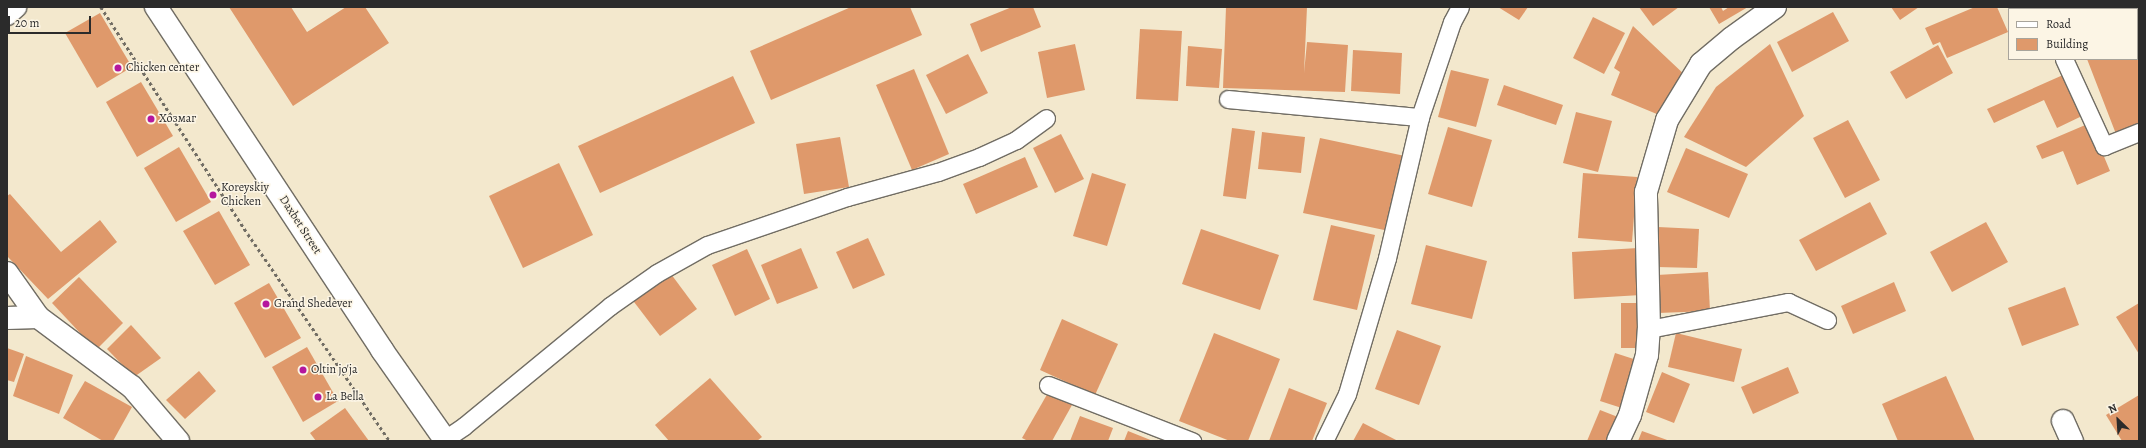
<!DOCTYPE html>
<html>
<head>
<meta charset="utf-8">
<style>
	body { margin:0 }
	#map { position:relative; width:2146px; height:448px; overflow:hidden; background:#f3e8cd; font-family:Alegreya,serif }
	div>[style] { position:absolute }
	.building>* { inset:0; background:#df996b }
	.path>* { height:2.5px; margin-top:-1.25px; transform-origin:0; background:repeating-linear-gradient(90deg,#716d64 0 3px,transparent 0 6px) }
	.roads { filter:drop-shadow(1px 0 #716d64) drop-shadow(-1px 0 #716d64) drop-shadow(0 1px #716d64) drop-shadow(0 -1px #716d64) }
	.lane>* { height:17px; margin:-8.5px; padding:0 8.5px; transform-origin:8.5px; border-radius:8.5px; background:#fff }
	.street>* { height:22px; margin:-11px; padding:0 11px; transform-origin:11px; border-radius:11px; background:#fff }
	.secondary>* { height:22px; margin:-11px; padding:0 11px; transform-origin:11px; border-radius:11px; background:#fff }
	.dots>* { width:11px; height:11px; translate:-50% -50%; box-sizing:border-box; border:2px solid #fcf5e5; border-radius:50% }
	span { translate:-50% -50%; white-space:nowrap; text-align:center; line-height:1.15; -webkit-text-stroke:3px #fcf5e5; paint-order:stroke }
	.poi-label { font-size:12px; color:#2b2b2b }
	.left { translate:0 -50%; text-align:left }
	.street-label { font-size:12px; color:#2b2b2b }
	.frame { position:absolute; inset:0; border:8px solid #2b2b2b; pointer-events:none }
	.legend { position:absolute; left:2008px; top:8px; width:130px; height:52px; box-sizing:border-box; background:#fcf5e5; border:1px solid #a8a49b; margin:0; padding:5px 7px; list-style:none; font-size:12px; color:#2b2b2b }
	.legend li { display:flex; align-items:center; gap:8px; height:20px }
	.legend b { width:20px; border:1px solid #a8a49b }
	.north { position:absolute; left:2098px; top:400px; width:40px; height:40px; -webkit-text-stroke:3px #fcf5e5; paint-order:stroke; rotate:335deg; font-size:11px; font-weight:700; line-height:16px; text-align:center; color:#2b2b2b }
	.north::after { content:''; display:block; margin:auto; width:14px; height:18px; background:#2b2b2b; clip-path:polygon(50% 0,100% 100%,50% 72%,0 100%) }
	.scale { position:absolute; left:8px; top:16px; width:83px; height:18px; box-sizing:border-box; border:2px solid #2b2b2b; border-top:0; padding-left:5px; font-size:12px; line-height:14px; white-space:nowrap; color:#2b2b2b; -webkit-text-stroke:3px #fcf5e5; paint-order:stroke }
</style>
</head>
<body>
<div id="map">
	<div class="building">
		<i style="clip-path:polygon(229px 7px,291px 7px,307px 32px,346px 7px,365px 7px,389px 43px,293px 106px)"></i>
		<i style="clip-path:polygon(851px 7px,910px 7px,922px 35px,771px 100px,750px 51px)"></i>
		<i style="clip-path:polygon(1012px 7px,1033px 7px,1041px 27px,981px 52px,970px 24px)"></i>
		<i style="clip-path:polygon(1226px 7px,1307px 7px,1304px 73px,1307px 42px,1348px 45px,1345px 92px,1223px 88px)"></i>
		<i style="clip-path:polygon(1498px 7px,1528px 7px,1519px 20px)"></i>
		<i style="clip-path:polygon(1639px 7px,1679px 7px,1653px 26px)"></i>
		<i style="clip-path:polygon(1709px 7px,1721px 7px,1723px 11px,1729px 7px,1748px 7px,1719px 24px)"></i>
		<i style="clip-path:polygon(1891px 7px,1919px 7px,1900px 20px)"></i>
		<i style="clip-path:polygon(1975px 7px,1997px 7px,2008px 32px,1947px 58px,1940px 42px,1933px 45px,1925px 28px)"></i>
		<i style="clip-path:polygon(2109px 7px,2139px 7px,2139px 125px,2116px 134px,2087px 59px,2137px 59px,2137px 9px,2104px 9px)"></i>
		<i style="clip-path:polygon(1833px 12px,1849px 41px,1792px 72px,1777px 42px)"></i>
		<i style="clip-path:polygon(100px 13px,132px 67px,97px 88px,65px 33px)"></i>
		<i style="clip-path:polygon(1593px 17px,1625px 33px,1604px 74px,1573px 58px)"></i>
		<i style="clip-path:polygon(1633px 26px,1687px 77px,1664px 117px,1611px 95px,1620px 72px,1614px 68px)"></i>
		<i style="clip-path:polygon(1140px 29px,1182px 31px,1178px 101px,1136px 99px)"></i>
		<i style="clip-path:polygon(1075px 44px,1085px 90px,1047px 98px,1038px 52px)"></i>
		<i style="clip-path:polygon(1770px 44px,1804px 116px,1746px 167px,1684px 137px,1716px 87px)"></i>
		<i style="clip-path:polygon(1938px 45px,1953px 73px,1906px 99px,1890px 72px)"></i>
		<i style="clip-path:polygon(1188px 46px,1222px 49px,1219px 88px,1186px 86px)"></i>
		<i style="clip-path:polygon(1353px 50px,1402px 53px,1400px 94px,1351px 91px)"></i>
		<i style="clip-path:polygon(968px 54px,988px 93px,946px 114px,926px 75px)"></i>
		<i style="clip-path:polygon(914px 69px,949px 154px,912px 170px,876px 85px)"></i>
		<i style="clip-path:polygon(1451px 70px,1489px 79px,1476px 127px,1438px 117px)"></i>
		<i style="clip-path:polygon(2063px 75px,2082px 116px,2057px 128px,2044px 100px,1994px 123px,1987px 109px)"></i>
		<i style="clip-path:polygon(733px 76px,755px 123px,600px 193px,578px 146px)"></i>
		<i style="clip-path:polygon(141px 82px,173px 136px,137px 157px,106px 102px)"></i>
		<i style="clip-path:polygon(1504px 85px,1563px 105px,1556px 125px,1497px 105px)"></i>
		<i style="clip-path:polygon(1576px 112px,1612px 121px,1598px 172px,1563px 163px)"></i>
		<i style="clip-path:polygon(1848px 120px,1880px 180px,1845px 198px,1813px 138px)"></i>
		<i style="clip-path:polygon(2090px 123px,2110px 171px,2077px 185px,2063px 151px,2042px 159px,2036px 146px)"></i>
		<i style="clip-path:polygon(1448px 127px,1492px 140px,1472px 207px,1428px 194px)"></i>
		<i style="clip-path:polygon(1232px 128px,1255px 131px,1246px 199px,1223px 196px)"></i>
		<i style="clip-path:polygon(1262px 132px,1305px 137px,1301px 173px,1258px 169px)"></i>
		<i style="clip-path:polygon(1061px 134px,1084px 179px,1055px 193px,1033px 148px)"></i>
		<i style="clip-path:polygon(840px 137px,849px 187px,804px 194px,796px 144px)"></i>
		<i style="clip-path:polygon(1320px 138px,1405px 156px,1389px 231px,1303px 213px)"></i>
		<i style="clip-path:polygon(179px 147px,211px 202px,176px 222px,144px 168px)"></i>
		<i style="clip-path:polygon(1686px 148px,1748px 174px,1729px 218px,1667px 192px)"></i>
		<i style="clip-path:polygon(1025px 157px,1038px 187px,976px 214px,963px 184px)"></i>
		<i style="clip-path:polygon(559px 163px,593px 235px,523px 268px,489px 196px)"></i>
		<i style="clip-path:polygon(1092px 173px,1126px 184px,1107px 246px,1073px 236px)"></i>
		<i style="clip-path:polygon(1583px 173px,1637px 177px,1632px 242px,1578px 238px)"></i>
		<i style="clip-path:polygon(10px 194px,61px 252px,100px 220px,117px 242px,48px 299px,7px 256px,7px 196px)"></i>
		<i style="clip-path:polygon(1870px 202px,1887px 234px,1816px 271px,1799px 240px)"></i>
		<i style="clip-path:polygon(219px 211px,250px 265px,215px 285px,183px 231px)"></i>
		<i style="clip-path:polygon(1986px 222px,2008px 262px,1952px 292px,1930px 252px)"></i>
		<i style="clip-path:polygon(1331px 225px,1375px 235px,1357px 310px,1313px 300px)"></i>
		<i style="clip-path:polygon(1658px 227px,1699px 229px,1697px 268px,1657px 267px)"></i>
		<i style="clip-path:polygon(1201px 229px,1279px 255px,1260px 310px,1182px 284px)"></i>
		<i style="clip-path:polygon(868px 238px,885px 275px,853px 289px,836px 252px)"></i>
		<i style="clip-path:polygon(1426px 245px,1487px 261px,1472px 319px,1411px 304px)"></i>
		<i style="clip-path:polygon(801px 248px,818px 288px,777px 304px,761px 265px)"></i>
		<i style="clip-path:polygon(1638px 248px,1641px 295px,1574px 299px,1572px 252px)"></i>
		<i style="clip-path:polygon(747px 249px,770px 299px,735px 316px,712px 265px)"></i>
		<i style="clip-path:polygon(668px 270px,697px 309px,660px 336px,631px 298px)"></i>
		<i style="clip-path:polygon(1708px 272px,1710px 311px,1658px 313px,1657px 275px)"></i>
		<i style="clip-path:polygon(79px 277px,123px 323px,96px 350px,52px 303px)"></i>
		<i style="clip-path:polygon(1894px 282px,1906px 311px,1853px 334px,1841px 306px)"></i>
		<i style="clip-path:polygon(269px 283px,301px 338px,265px 358px,234px 303px)"></i>
		<i style="clip-path:polygon(2065px 287px,2079px 325px,2022px 346px,2008px 308px)"></i>
		<i style="clip-path:polygon(1621px 303px,1645px 303px,1645px 348px,1621px 348px)"></i>
		<i style="clip-path:polygon(2139px 303px,2139px 354px,2116px 317px)"></i>
		<i style="clip-path:polygon(1062px 319px,1118px 344px,1095px 395px,1040px 370px)"></i>
		<i style="clip-path:polygon(131px 325px,161px 358px,134px 377px,107px 349px)"></i>
		<i style="clip-path:polygon(1397px 330px,1441px 346px,1419px 405px,1375px 389px)"></i>
		<i style="clip-path:polygon(1214px 333px,1280px 359px,1248px 441px,1230px 441px,1179px 421px)"></i>
		<i style="clip-path:polygon(1676px 333px,1742px 349px,1734px 382px,1668px 367px)"></i>
		<i style="clip-path:polygon(307px 347px,338px 401px,303px 422px,272px 367px)"></i>
		<i style="clip-path:polygon(7px 348px,24px 354px,14px 382px,7px 380px)"></i>
		<i style="clip-path:polygon(1615px 353px,1643px 362px,1628px 410px,1600px 401px)"></i>
		<i style="clip-path:polygon(26px 356px,73px 375px,59px 414px,13px 396px)"></i>
		<i style="clip-path:polygon(1788px 367px,1799px 393px,1753px 414px,1741px 387px)"></i>
		<i style="clip-path:polygon(199px 371px,216px 391px,185px 419px,166px 400px)"></i>
		<i style="clip-path:polygon(1662px 372px,1690px 384px,1674px 423px,1646px 412px)"></i>
		<i style="clip-path:polygon(1946px 376px,1975px 441px,1898px 441px,1882px 404px)"></i>
		<i style="clip-path:polygon(710px 378px,762px 437px,757px 441px,669px 441px,655px 425px)"></i>
		<i style="clip-path:polygon(85px 381px,132px 407px,113px 441px,103px 441px,63px 418px)"></i>
		<i style="clip-path:polygon(1289px 388px,1327px 403px,1312px 441px,1269px 441px)"></i>
		<i style="clip-path:polygon(1049px 391px,1072px 405px,1052px 441px,1028px 441px,1022px 438px)"></i>
		<i style="clip-path:polygon(2139px 395px,2139px 441px,2122px 441px,2106px 415px)"></i>
		<i style="clip-path:polygon(345px 408px,369px 441px,316px 441px,310px 433px)"></i>
		<i style="clip-path:polygon(1600px 410px,1623px 419px,1614px 441px,1587px 441px)"></i>
		<i style="clip-path:polygon(1080px 416px,1113px 428px,1108px 441px,1070px 441px)"></i>
		<i style="clip-path:polygon(1363px 423px,1398px 441px,1353px 441px)"></i>
		<i style="clip-path:polygon(1128px 431px,1153px 441px,1124px 441px)"></i>
		<i style="clip-path:polygon(1642px 431px,1670px 441px,1638px 441px)"></i>
	</div>
	<div class="path">
		<i style="left:101px;top:7px;width:270px;rotate:57.1deg"></i>
		<i style="left:248px;top:234px;width:251px;rotate:55.6deg"></i>
	</div>
	<div class="roads">
		<div class="lane">
			<i style="left:2041px;top:7px;width:2px;rotate:63deg"></i>
			<i style="left:2064px;top:59px;width:96px;rotate:65.3deg"></i>
			<i style="left:2104px;top:146px;width:38px;rotate:-22deg"></i>
			<i style="left:1228px;top:99px;width:193px;rotate:5.4deg"></i>
			<i style="left:1649px;top:329px;width:142px;rotate:-11deg"></i>
			<i style="left:1788px;top:302px;width:43px;rotate:24.8deg"></i>
			<i style="left:1048px;top:385px;width:155px;rotate:21.3deg"></i>
			<i style="left:445px;top:439px;width:23px;rotate:-34deg"></i>
			<i style="left:464px;top:426px;width:189px;rotate:-39.4deg"></i>
			<i style="left:610px;top:306px;width:57px;rotate:-35.1deg"></i>
			<i style="left:657px;top:273px;width:57px;rotate:-29.2deg"></i>
			<i style="left:707px;top:245px;width:148px;rotate:-18.9deg"></i>
			<i style="left:847px;top:197px;width:94px;rotate:-15.4deg"></i>
			<i style="left:938px;top:172px;width:44px;rotate:-20.1deg"></i>
			<i style="left:979px;top:157px;width:41px;rotate:-24.7deg"></i>
			<i style="left:1016px;top:140px;width:37px;rotate:-36deg"></i>
			<i style="left:1324px;top:441px;width:52px;rotate:-63.9deg"></i>
			<i style="left:1347px;top:394px;width:142px;rotate:-73.6deg"></i>
			<i style="left:1387px;top:258px;width:145px;rotate:-76.8deg"></i>
			<i style="left:1420px;top:117px;width:100px;rotate:-71.4deg"></i>
			<i style="left:1452px;top:22px;width:17px;rotate:-62deg"></i>
		</div>
		<div class="street">
			<i style="left:7px;top:14px;width:11px;rotate:-41deg"></i>
			<i style="left:7px;top:273px;width:54px;rotate:54.8deg"></i>
			<i style="left:38px;top:317px;width:117px;rotate:36.7deg"></i>
			<i style="left:132px;top:387px;width:71px;rotate:49.6deg"></i>
			<i style="left:7px;top:318px;width:31px;rotate:-2deg"></i>
			<i style="left:2063px;top:421px;width:22px;rotate:66deg"></i>
			<i style="left:1618px;top:441px;width:29px;rotate:-65deg"></i>
			<i style="left:1630px;top:415px;width:62px;rotate:-74.2deg"></i>
			<i style="left:1647px;top:355px;width:26px;rotate:-86deg"></i>
			<i style="left:1649px;top:329px;width:137px;rotate:-91.3deg"></i>
			<i style="left:1646px;top:192px;width:75px;rotate:-73.7deg"></i>
			<i style="left:1667px;top:120px;width:66px;rotate:-58.7deg"></i>
			<i style="left:1701px;top:64px;width:40px;rotate:-40deg"></i>
			<i style="left:1732px;top:38px;width:53px;rotate:-35.8deg"></i>
		</div>
		<div class="secondary">
			<i style="left:156px;top:7px;width:411px;rotate:56.6deg"></i>
			<i style="left:382px;top:350px;width:111px;rotate:54.9deg"></i>
		</div>
	</div>
	<div class="dots">
		<i style="left:118px;top:68px;background:#b5179e"></i>
		<i style="left:151px;top:119px;background:#b5179e"></i>
		<i style="left:213px;top:195px;background:#b5179e"></i>
		<i style="left:266px;top:304px;background:#b5179e"></i>
		<i style="left:303px;top:370px;background:#b5179e"></i>
		<i style="left:318px;top:397px;background:#b5179e"></i>
	</div>
	<div class="poi-label">
		<span class="left" style="left:126px;top:68px">Chicken center</span>
		<span class="left" style="left:159px;top:119px">Хозмаг</span>
		<span class="left" style="left:221px;top:195px">Koreyskiy<br>Chicken</span>
		<span class="left" style="left:274px;top:304px">Grand Shedever</span>
		<span class="left" style="left:311px;top:370px">Oltin jo'ja</span>
		<span class="left" style="left:326px;top:397px">La Bella</span>
	</div>
	<div class="street-label">
		<span style="left:300px;top:225px;rotate:57deg">Daxbet Street</span>
	</div>
	<div class="frame"></div>
	<ul class="legend">
	<li><b style="height:5px;background:#fff"></b>Road</li>
	<li><b style="height:11px;background:#df996b"></b>Building</li>
	</ul>
	<div class="north">N</div>
	<div class="scale">20 m</div>
</div>
</body>
</html>
